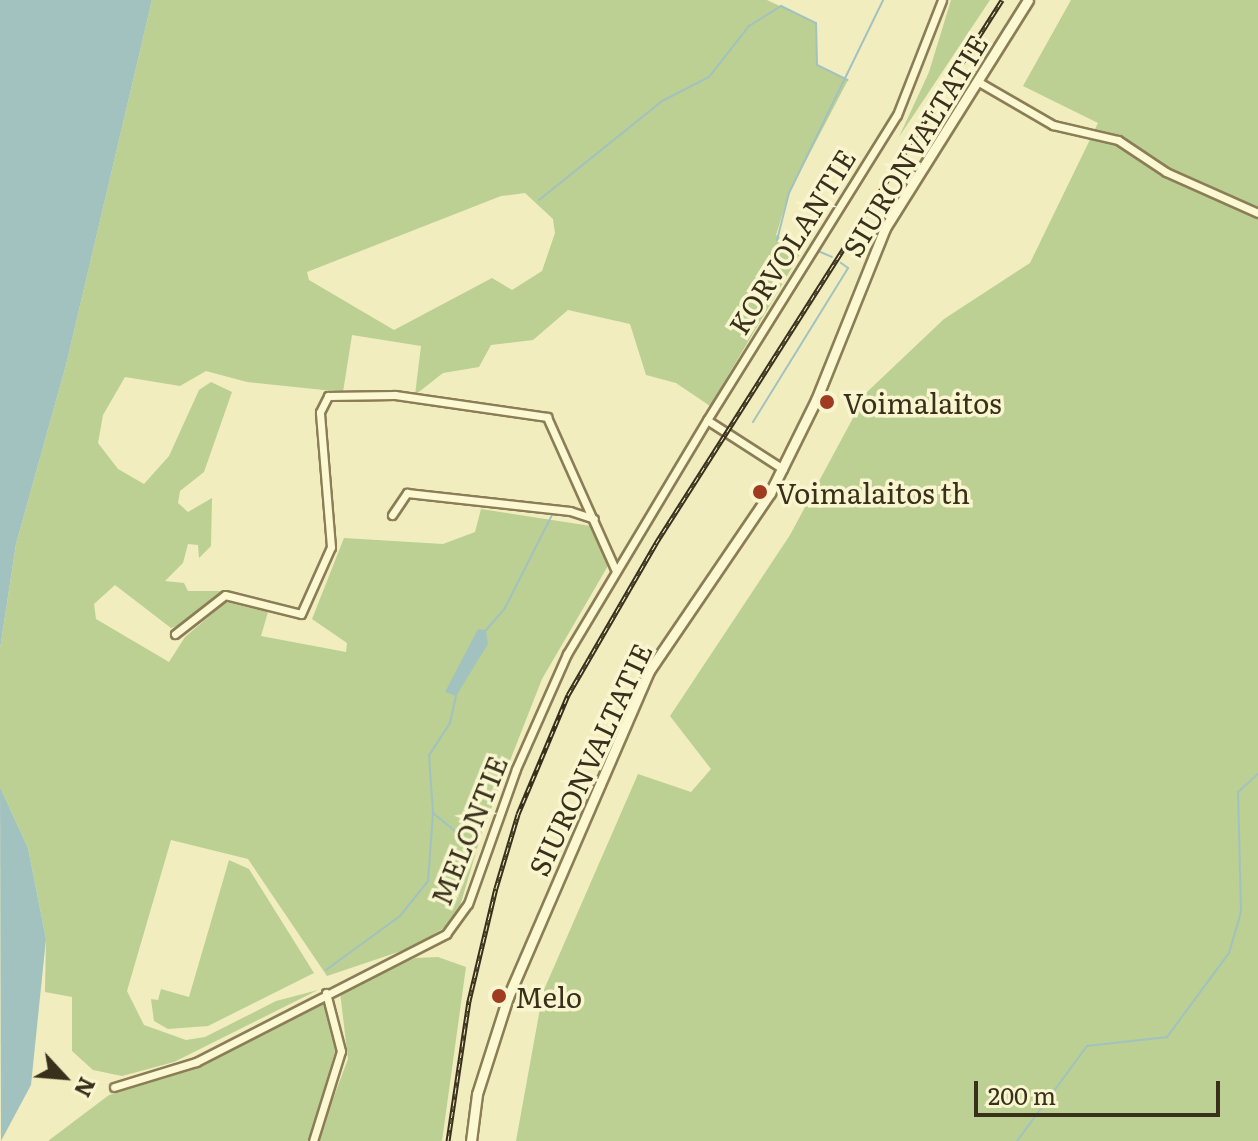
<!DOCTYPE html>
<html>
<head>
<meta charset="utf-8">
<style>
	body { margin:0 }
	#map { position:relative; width:1258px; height:1141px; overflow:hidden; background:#f1edbf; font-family:Literata,serif }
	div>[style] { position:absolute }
	.green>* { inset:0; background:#bbd092 }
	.water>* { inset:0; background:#a2c2c0 }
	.stream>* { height:2px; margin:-1px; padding:0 1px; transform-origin:1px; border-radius:1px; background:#a2c2c0 }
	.roads { filter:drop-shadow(2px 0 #8b7d56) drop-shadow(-2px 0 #8b7d56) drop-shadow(0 2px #8b7d56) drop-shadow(0 -2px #8b7d56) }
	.minor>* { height:7px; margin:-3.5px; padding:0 3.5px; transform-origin:3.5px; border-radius:3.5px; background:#fbf8d2 }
	.tertiary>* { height:9px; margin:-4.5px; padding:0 4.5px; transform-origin:4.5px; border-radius:4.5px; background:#fbf8d2 }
	.rail>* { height:5px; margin-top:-2.5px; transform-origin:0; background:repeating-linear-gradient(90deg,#f8f5cf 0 6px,#39301b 0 12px); box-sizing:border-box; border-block:2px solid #39301b }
	.dots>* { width:22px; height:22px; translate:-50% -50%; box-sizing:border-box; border:4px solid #f8f5cf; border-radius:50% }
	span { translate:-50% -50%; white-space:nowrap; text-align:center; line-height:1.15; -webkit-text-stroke:7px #f8f5cf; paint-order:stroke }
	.street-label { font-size:28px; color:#39301b }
	.poi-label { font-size:28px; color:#39301b }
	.left { translate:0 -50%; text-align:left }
	.north { position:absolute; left:24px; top:1037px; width:80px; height:80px; -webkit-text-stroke:6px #f8f5cf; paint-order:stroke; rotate:116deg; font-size:22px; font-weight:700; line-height:32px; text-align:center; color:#39301b }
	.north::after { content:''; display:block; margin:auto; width:28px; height:36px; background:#39301b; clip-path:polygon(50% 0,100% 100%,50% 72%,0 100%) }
	.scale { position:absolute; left:974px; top:1081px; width:246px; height:36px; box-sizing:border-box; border:4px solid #39301b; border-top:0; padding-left:10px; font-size:24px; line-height:28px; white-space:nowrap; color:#39301b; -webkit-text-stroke:6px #f8f5cf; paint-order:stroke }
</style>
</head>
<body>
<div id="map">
	<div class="green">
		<i style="clip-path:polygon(evenodd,152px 0,767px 0,816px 23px,817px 66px,848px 80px,789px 193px,776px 235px,803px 249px,710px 406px,676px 383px,646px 375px,630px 324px,568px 310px,533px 340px,491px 345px,479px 367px,443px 373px,415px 395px,421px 346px,352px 335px,343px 392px,247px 382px,206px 371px,180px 386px,125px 377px,103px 415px,98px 443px,118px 469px,144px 484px,169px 456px,199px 390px,211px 382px,232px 392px,204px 472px,180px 491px,178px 503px,188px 512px,212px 498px,211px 546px,199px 558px,198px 545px,188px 544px,183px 563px,165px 581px,184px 583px,188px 591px,222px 591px,188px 623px,171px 628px,115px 585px,94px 604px,96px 619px,169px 662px,185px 637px,226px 602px,268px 612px,261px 636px,346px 652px,347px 643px,312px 619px,344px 538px,443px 544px,475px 532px,481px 509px,591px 526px,609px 564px,542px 679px,482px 832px,460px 906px,447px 926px,413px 947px,327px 976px,248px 859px,171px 840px,127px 991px,144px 1025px,186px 1040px,205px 1037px,276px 1001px,318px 990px,174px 1062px,122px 1076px,93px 1070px,72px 1051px,72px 997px,45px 992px,46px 939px,28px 848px,0 787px,0 649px,16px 544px,66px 365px,152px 0,525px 193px,553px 219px,555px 233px,542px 271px,512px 290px,492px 278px,394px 330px,309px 280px,307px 272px,501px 196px,525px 193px)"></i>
		<i style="clip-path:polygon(951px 0,990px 0,899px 137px,929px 72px)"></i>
		<i style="clip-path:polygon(1071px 0,1258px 0,1258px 1141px,516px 1141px,543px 992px,638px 774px,691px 792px,711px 769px,670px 716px,790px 535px,867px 392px,944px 319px,1030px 263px,1098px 123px,1023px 86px)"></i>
		<i style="clip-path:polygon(229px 860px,249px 869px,314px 973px,208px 1026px,168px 1029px,154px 1021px,151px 999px,158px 1000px,161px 989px,189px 997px)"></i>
		<i style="clip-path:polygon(438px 957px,466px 967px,442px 1141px,317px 1141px,348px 1059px,340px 992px,415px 958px)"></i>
		<i style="clip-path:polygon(317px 1005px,325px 1005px,337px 1045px,309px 1141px,48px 1141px,109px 1095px,201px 1067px)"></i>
	</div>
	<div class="water">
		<i style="clip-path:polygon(0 0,152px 0,66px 365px,16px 544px,0 649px)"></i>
		<i style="clip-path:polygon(478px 629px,486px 630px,488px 644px,456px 696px,445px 692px)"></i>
		<i style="clip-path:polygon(0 787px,28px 848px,46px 939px,31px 1085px,1px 1141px)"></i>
	</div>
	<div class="stream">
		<i style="left:539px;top:200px;width:158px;rotate:-38.8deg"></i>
		<i style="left:662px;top:101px;width:53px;rotate:-27.1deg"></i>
		<i style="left:709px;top:77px;width:65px;rotate:-51.9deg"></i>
		<i style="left:749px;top:26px;width:38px;rotate:-32deg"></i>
		<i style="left:781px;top:6px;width:39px;rotate:26deg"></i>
		<i style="left:816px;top:23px;width:42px;rotate:88.6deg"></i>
		<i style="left:817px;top:65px;width:34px;rotate:26deg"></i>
		<i style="left:803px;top:249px;width:28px;rotate:-161deg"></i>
		<i style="left:777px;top:240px;width:49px;rotate:-75.7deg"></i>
		<i style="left:789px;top:193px;width:215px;rotate:-64deg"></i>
		<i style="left:818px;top:251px;width:15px;rotate:23deg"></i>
		<i style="left:753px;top:422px;width:181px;rotate:-58.3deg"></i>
		<i style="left:848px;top:268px;width:9px;rotate:-144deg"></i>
		<i style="left:486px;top:630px;width:29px;rotate:-49deg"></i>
		<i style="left:505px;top:608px;width:104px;rotate:-63.2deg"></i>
		<i style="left:456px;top:696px;width:28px;rotate:103deg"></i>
		<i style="left:450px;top:723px;width:38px;rotate:123deg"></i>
		<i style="left:429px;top:755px;width:58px;rotate:86.1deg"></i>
		<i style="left:433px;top:813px;width:50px;rotate:39.4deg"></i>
		<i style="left:326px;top:970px;width:92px;rotate:-36.1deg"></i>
		<i style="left:400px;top:916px;width:45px;rotate:-51.3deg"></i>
		<i style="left:428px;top:881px;width:68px;rotate:-85.8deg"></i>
		<i style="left:1017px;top:1141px;width:118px;rotate:-53.6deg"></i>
		<i style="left:1087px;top:1046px;width:81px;rotate:-6.4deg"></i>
		<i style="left:1167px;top:1037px;width:104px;rotate:-53.6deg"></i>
		<i style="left:1229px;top:953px;width:43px;rotate:-73.7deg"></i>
		<i style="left:1241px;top:912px;width:120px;rotate:-91.4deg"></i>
		<i style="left:1238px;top:792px;width:27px;rotate:-42deg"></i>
	</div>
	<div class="roads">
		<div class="minor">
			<i style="left:977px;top:81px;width:88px;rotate:30.1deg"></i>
			<i style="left:1053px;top:125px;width:67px;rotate:13deg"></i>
			<i style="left:1118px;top:140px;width:58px;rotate:33.7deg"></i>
			<i style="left:1166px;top:172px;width:101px;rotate:24deg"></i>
			<i style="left:783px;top:469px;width:90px;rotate:-147.2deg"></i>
			<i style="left:707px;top:420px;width:359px;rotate:-58.1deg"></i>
			<i style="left:897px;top:115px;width:123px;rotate:-68.6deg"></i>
			<i style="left:392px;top:515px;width:27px;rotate:-56deg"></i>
			<i style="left:407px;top:493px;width:164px;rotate:6.3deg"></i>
			<i style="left:570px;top:511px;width:25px;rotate:18deg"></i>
			<i style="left:175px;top:634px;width:63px;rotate:-38deg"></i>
			<i style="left:225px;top:595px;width:78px;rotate:14deg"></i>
			<i style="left:301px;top:614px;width:73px;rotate:-65.9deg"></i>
			<i style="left:331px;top:547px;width:135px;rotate:-94.7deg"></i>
			<i style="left:320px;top:412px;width:18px;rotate:-63deg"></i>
			<i style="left:328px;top:396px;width:67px;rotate:-0.9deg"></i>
			<i style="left:395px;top:395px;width:154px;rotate:8.2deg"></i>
			<i style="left:547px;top:417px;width:167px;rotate:65.9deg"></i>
			<i style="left:114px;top:1087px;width:86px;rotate:-17deg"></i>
			<i style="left:196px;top:1062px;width:281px;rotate:-27.1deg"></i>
			<i style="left:446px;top:934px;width:37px;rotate:-54deg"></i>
			<i style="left:468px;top:904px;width:143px;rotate:-70.4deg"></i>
			<i style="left:516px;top:769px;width:126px;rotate:-66.1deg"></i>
			<i style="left:567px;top:654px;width:273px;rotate:-59.1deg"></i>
			<i style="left:313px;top:1141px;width:94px;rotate:-72.7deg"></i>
			<i style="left:341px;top:1051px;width:60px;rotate:-104.5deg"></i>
		</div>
		<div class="tertiary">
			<i style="left:471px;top:1141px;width:47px;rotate:-82.7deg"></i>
			<i style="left:477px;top:1094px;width:102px;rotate:-72.3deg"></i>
			<i style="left:508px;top:997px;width:355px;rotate:-66.6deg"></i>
			<i style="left:649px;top:671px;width:215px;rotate:-55.8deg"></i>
			<i style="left:770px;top:493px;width:104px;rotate:-63.7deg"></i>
			<i style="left:816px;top:400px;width:185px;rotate:-68.1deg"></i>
			<i style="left:885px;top:228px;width:269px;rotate:-57.9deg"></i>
		</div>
	</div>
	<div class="rail">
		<i style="left:448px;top:1141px;width:142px;rotate:-81.5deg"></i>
		<i style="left:469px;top:1001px;width:116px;rotate:-76.6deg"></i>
		<i style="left:496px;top:888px;width:77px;rotate:-73.4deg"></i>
		<i style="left:518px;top:814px;width:129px;rotate:-67.2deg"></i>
		<i style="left:568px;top:695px;width:176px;rotate:-59.9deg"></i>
		<i style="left:656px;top:543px;width:644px;rotate:-57.49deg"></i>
	</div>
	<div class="dots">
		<i style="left:827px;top:402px;background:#9e3b21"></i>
		<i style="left:760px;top:492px;background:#9e3b21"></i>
		<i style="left:499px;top:996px;background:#9e3b21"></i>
	</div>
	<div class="street-label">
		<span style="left:914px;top:145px;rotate:-59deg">SIURONVALTATIE</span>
		<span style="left:791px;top:241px;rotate:-58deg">KORVOLANTIE</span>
		<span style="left:589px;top:759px;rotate:-65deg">SIURONVALTATIE</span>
		<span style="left:468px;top:830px;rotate:-68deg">MELONTIE</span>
	</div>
	<div class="poi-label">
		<span class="left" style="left:843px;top:402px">Voimalaitos</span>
		<span class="left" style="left:776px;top:492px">Voimalaitos th</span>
		<span class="left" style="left:515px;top:996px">Melo</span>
	</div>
	<div class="north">N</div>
	<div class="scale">200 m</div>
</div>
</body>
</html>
